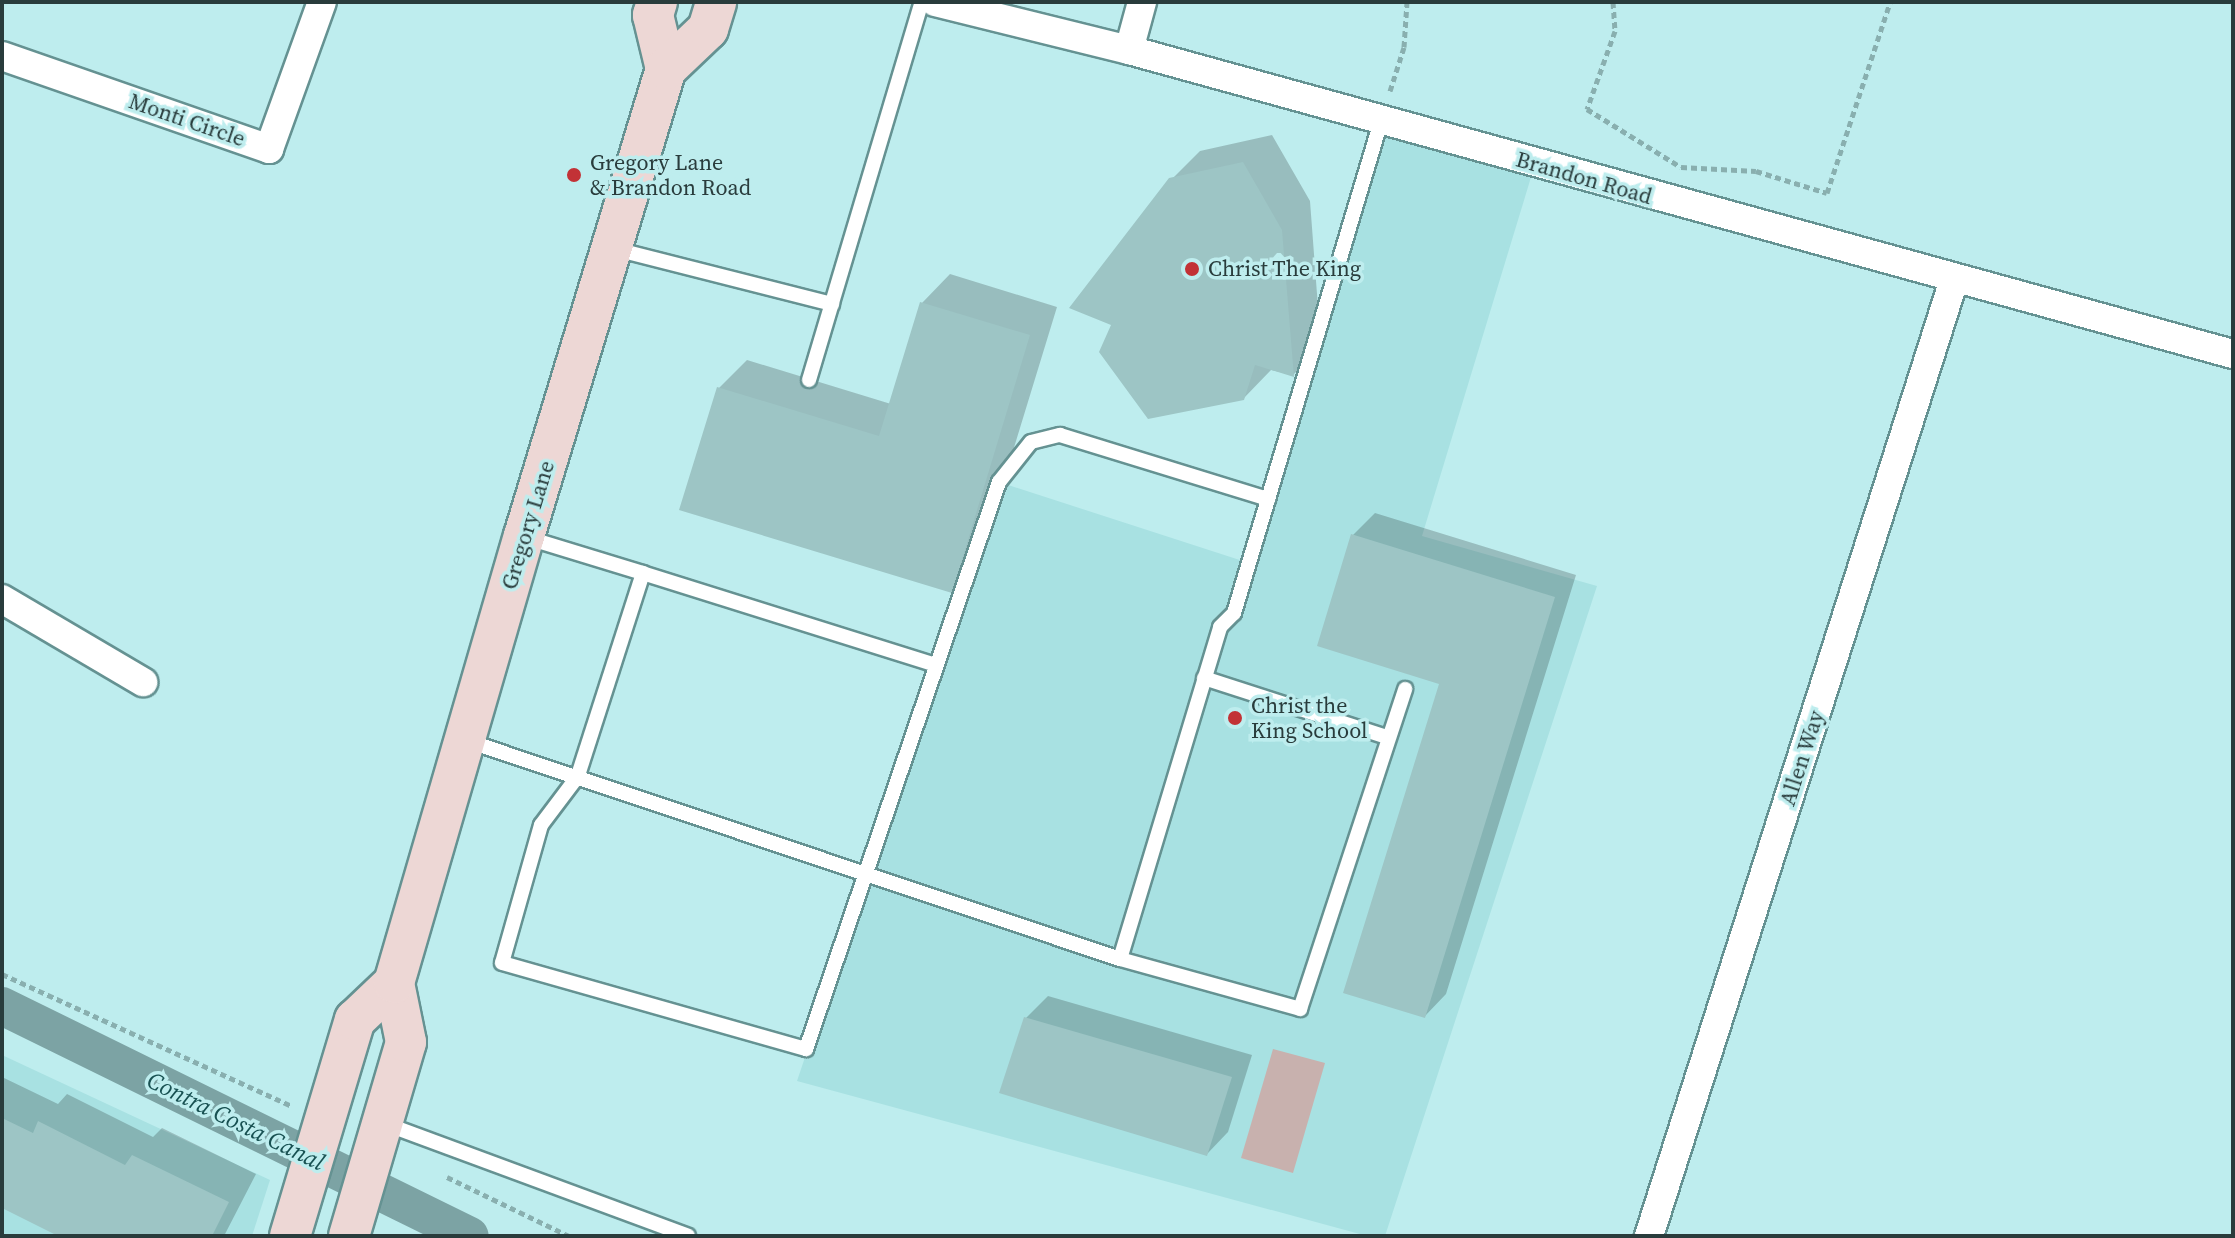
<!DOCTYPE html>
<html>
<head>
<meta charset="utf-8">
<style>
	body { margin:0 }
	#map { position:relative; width:2235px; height:1238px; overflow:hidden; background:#beedee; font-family:"Source Serif 4",serif }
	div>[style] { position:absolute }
	.built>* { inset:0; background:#a8e1e2 }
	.green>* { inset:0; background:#c8b1ae }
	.shadow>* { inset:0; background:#0003 }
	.canal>* { height:38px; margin:-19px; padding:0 19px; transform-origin:19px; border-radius:19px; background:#7ca3a4 }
	.building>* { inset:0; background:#9dc5c5 }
	.path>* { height:5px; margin-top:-2.5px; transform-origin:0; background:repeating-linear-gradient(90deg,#89afaf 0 6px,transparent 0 10px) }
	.roads { filter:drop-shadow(2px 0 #659292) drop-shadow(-2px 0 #659292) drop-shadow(0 2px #659292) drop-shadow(0 -2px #659292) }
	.service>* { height:14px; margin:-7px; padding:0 7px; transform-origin:7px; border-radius:7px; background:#fff }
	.minor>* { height:28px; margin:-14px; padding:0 14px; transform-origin:14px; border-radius:14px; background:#fff }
	.secondary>* { height:40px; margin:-20px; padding:0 20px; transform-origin:20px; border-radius:20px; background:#edd7d5 }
	.dots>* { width:22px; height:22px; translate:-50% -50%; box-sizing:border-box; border:4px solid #beedee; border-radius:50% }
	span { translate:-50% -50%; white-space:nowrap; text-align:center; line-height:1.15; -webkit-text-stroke:7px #beedee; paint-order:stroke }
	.street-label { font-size:22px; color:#293c3c }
	.poi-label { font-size:22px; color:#293c3c }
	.left { translate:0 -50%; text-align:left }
	.water-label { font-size:24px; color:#185152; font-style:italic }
	.frame { position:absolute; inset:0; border:4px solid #293c3c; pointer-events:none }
</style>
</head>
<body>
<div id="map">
	<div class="built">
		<i style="clip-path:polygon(1381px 121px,1535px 164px,1422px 536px,1597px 586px,1385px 1236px,1367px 1236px,797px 1081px,999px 482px,1249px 563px)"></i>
		<i style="clip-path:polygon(2px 1055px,270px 1180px,252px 1236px,2px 1236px)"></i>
	</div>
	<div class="green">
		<i style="clip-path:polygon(1273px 1049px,1325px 1063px,1293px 1173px,1241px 1158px)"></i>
	</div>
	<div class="shadow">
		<i style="clip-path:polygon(1272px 135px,1310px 201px,1321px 347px,1293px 375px,1271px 370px,1243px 399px,1171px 180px,1200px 151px)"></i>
		<i style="clip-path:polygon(950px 274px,1057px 307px,979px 562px,951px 590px,719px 388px,747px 360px,891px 404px,922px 303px)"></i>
		<i style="clip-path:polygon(1375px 513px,1576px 575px,1446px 994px,1425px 1016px,1441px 683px,1353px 535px)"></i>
		<i style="clip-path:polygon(1048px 996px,1252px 1055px,1228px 1132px,1207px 1154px,1026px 1018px)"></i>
		<i style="clip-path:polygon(2px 1077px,58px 1104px,67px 1094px,153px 1137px,162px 1128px,256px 1174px,224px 1236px,63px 1236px,2px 1206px)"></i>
	</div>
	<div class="canal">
		<i style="left:2px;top:1006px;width:521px;rotate:26.17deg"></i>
	</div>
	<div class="building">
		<i style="clip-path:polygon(1243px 162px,1282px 230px,1294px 377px,1255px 365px,1244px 400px,1148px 419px,1099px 352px,1111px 325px,1069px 308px,1169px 178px)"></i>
		<i style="clip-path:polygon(920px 302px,1030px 335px,952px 593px,679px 510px,717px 387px,879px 436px)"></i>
		<i style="clip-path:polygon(1351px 534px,1555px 597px,1425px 1018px,1343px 993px,1439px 684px,1317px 646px)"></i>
		<i style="clip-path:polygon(1024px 1017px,1232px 1077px,1207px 1156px,999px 1093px)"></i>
		<i style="clip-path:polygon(2px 1118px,33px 1133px,38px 1121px,125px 1165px,132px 1155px,229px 1202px,212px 1236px,58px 1236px,2px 1208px)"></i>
	</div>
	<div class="path">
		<i style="left:1613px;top:2px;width:29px;rotate:86deg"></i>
		<i style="left:1615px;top:31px;width:83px;rotate:109.7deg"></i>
		<i style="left:1587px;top:109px;width:110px;rotate:31.7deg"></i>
		<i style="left:1681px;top:167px;width:75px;rotate:3.1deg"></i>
		<i style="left:1756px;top:171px;width:74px;rotate:17.2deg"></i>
		<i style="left:1827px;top:193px;width:201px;rotate:-71.7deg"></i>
		<i style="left:1390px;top:91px;width:46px;rotate:-72.3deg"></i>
		<i style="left:1404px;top:47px;width:45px;rotate:-86.2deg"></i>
		<i style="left:2px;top:974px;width:319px;rotate:24.5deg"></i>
		<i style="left:447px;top:1177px;width:136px;rotate:25.8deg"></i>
	</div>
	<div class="roads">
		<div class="service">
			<i style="left:615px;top:249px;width:224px;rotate:14.2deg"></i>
			<i style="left:809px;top:380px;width:395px;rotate:-73.4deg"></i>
			<i style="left:525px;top:537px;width:123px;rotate:17deg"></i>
			<i style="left:936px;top:665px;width:307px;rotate:-162.6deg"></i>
			<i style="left:643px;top:573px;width:213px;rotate:107.8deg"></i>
			<i style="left:578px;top:776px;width:61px;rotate:127.1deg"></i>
			<i style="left:541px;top:825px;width:143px;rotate:105.8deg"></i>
			<i style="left:502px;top:963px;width:316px;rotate:15.8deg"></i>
			<i style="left:806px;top:1049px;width:599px;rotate:-71.2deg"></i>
			<i style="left:999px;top:482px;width:51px;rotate:-51.3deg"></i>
			<i style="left:1031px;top:442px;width:30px;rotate:-14deg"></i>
			<i style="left:1060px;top:435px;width:218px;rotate:17.1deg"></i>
			<i style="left:1204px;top:678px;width:192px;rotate:17.9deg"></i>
			<i style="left:468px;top:741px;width:687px;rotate:18.49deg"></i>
			<i style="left:1120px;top:959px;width:187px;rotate:15.5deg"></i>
			<i style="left:1300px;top:1009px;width:337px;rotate:-71.8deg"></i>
			<i style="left:1120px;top:959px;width:347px;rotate:-73.2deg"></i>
			<i style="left:1220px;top:627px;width:20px;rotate:-45deg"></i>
			<i style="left:1234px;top:613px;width:513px;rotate:-73.36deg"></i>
			<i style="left:386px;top:1124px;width:322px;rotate:20.3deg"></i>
		</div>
		<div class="minor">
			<i style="left:935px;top:2px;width:200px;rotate:13.9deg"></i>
			<i style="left:1129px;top:50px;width:1145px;rotate:15.4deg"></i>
			<i style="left:1129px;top:50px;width:50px;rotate:-74.8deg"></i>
			<i style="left:2px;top:56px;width:283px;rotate:19.2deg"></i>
			<i style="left:269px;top:149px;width:156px;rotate:-70.2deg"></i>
			<i style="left:2px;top:599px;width:164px;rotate:30.5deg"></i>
			<i style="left:1649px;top:1236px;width:1003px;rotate:-72.31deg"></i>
		</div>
		<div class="secondary">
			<i style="left:657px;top:2px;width:14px;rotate:107deg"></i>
			<i style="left:653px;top:15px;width:56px;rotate:76.5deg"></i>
			<i style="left:290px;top:1236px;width:226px;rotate:-73.3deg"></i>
			<i style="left:355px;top:1020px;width:54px;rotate:-43.5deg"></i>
			<i style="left:349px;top:1236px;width:202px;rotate:-73.6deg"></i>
			<i style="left:406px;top:1042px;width:60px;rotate:-101.5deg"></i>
			<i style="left:394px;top:983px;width:466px;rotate:-73.8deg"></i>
			<i style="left:524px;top:536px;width:488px;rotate:-73.1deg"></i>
			<i style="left:666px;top:69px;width:58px;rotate:-43.6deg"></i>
			<i style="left:708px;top:29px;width:28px;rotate:-73deg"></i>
		</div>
	</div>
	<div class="dots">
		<i style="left:574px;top:175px;background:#c23236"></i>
		<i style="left:1192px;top:269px;background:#c23236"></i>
		<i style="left:1235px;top:718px;background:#c23236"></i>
	</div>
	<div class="street-label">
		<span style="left:187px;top:120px;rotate:19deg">Monti Circle</span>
		<span style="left:1584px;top:178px;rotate:16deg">Brandon Road</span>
		<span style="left:528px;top:525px;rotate:-73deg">Gregory Lane</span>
		<span style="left:1802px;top:758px;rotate:-72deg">Allen Way</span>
	</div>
	<div class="poi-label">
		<span class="left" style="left:590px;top:175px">Gregory Lane<br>&amp; Brandon Road</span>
		<span class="left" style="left:1208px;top:269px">Christ The King</span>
		<span class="left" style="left:1251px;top:718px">Christ the<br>King School</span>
	</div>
	<div class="water-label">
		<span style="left:236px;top:1121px;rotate:26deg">Contra Costa Canal</span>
	</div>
	<div class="frame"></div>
</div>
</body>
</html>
